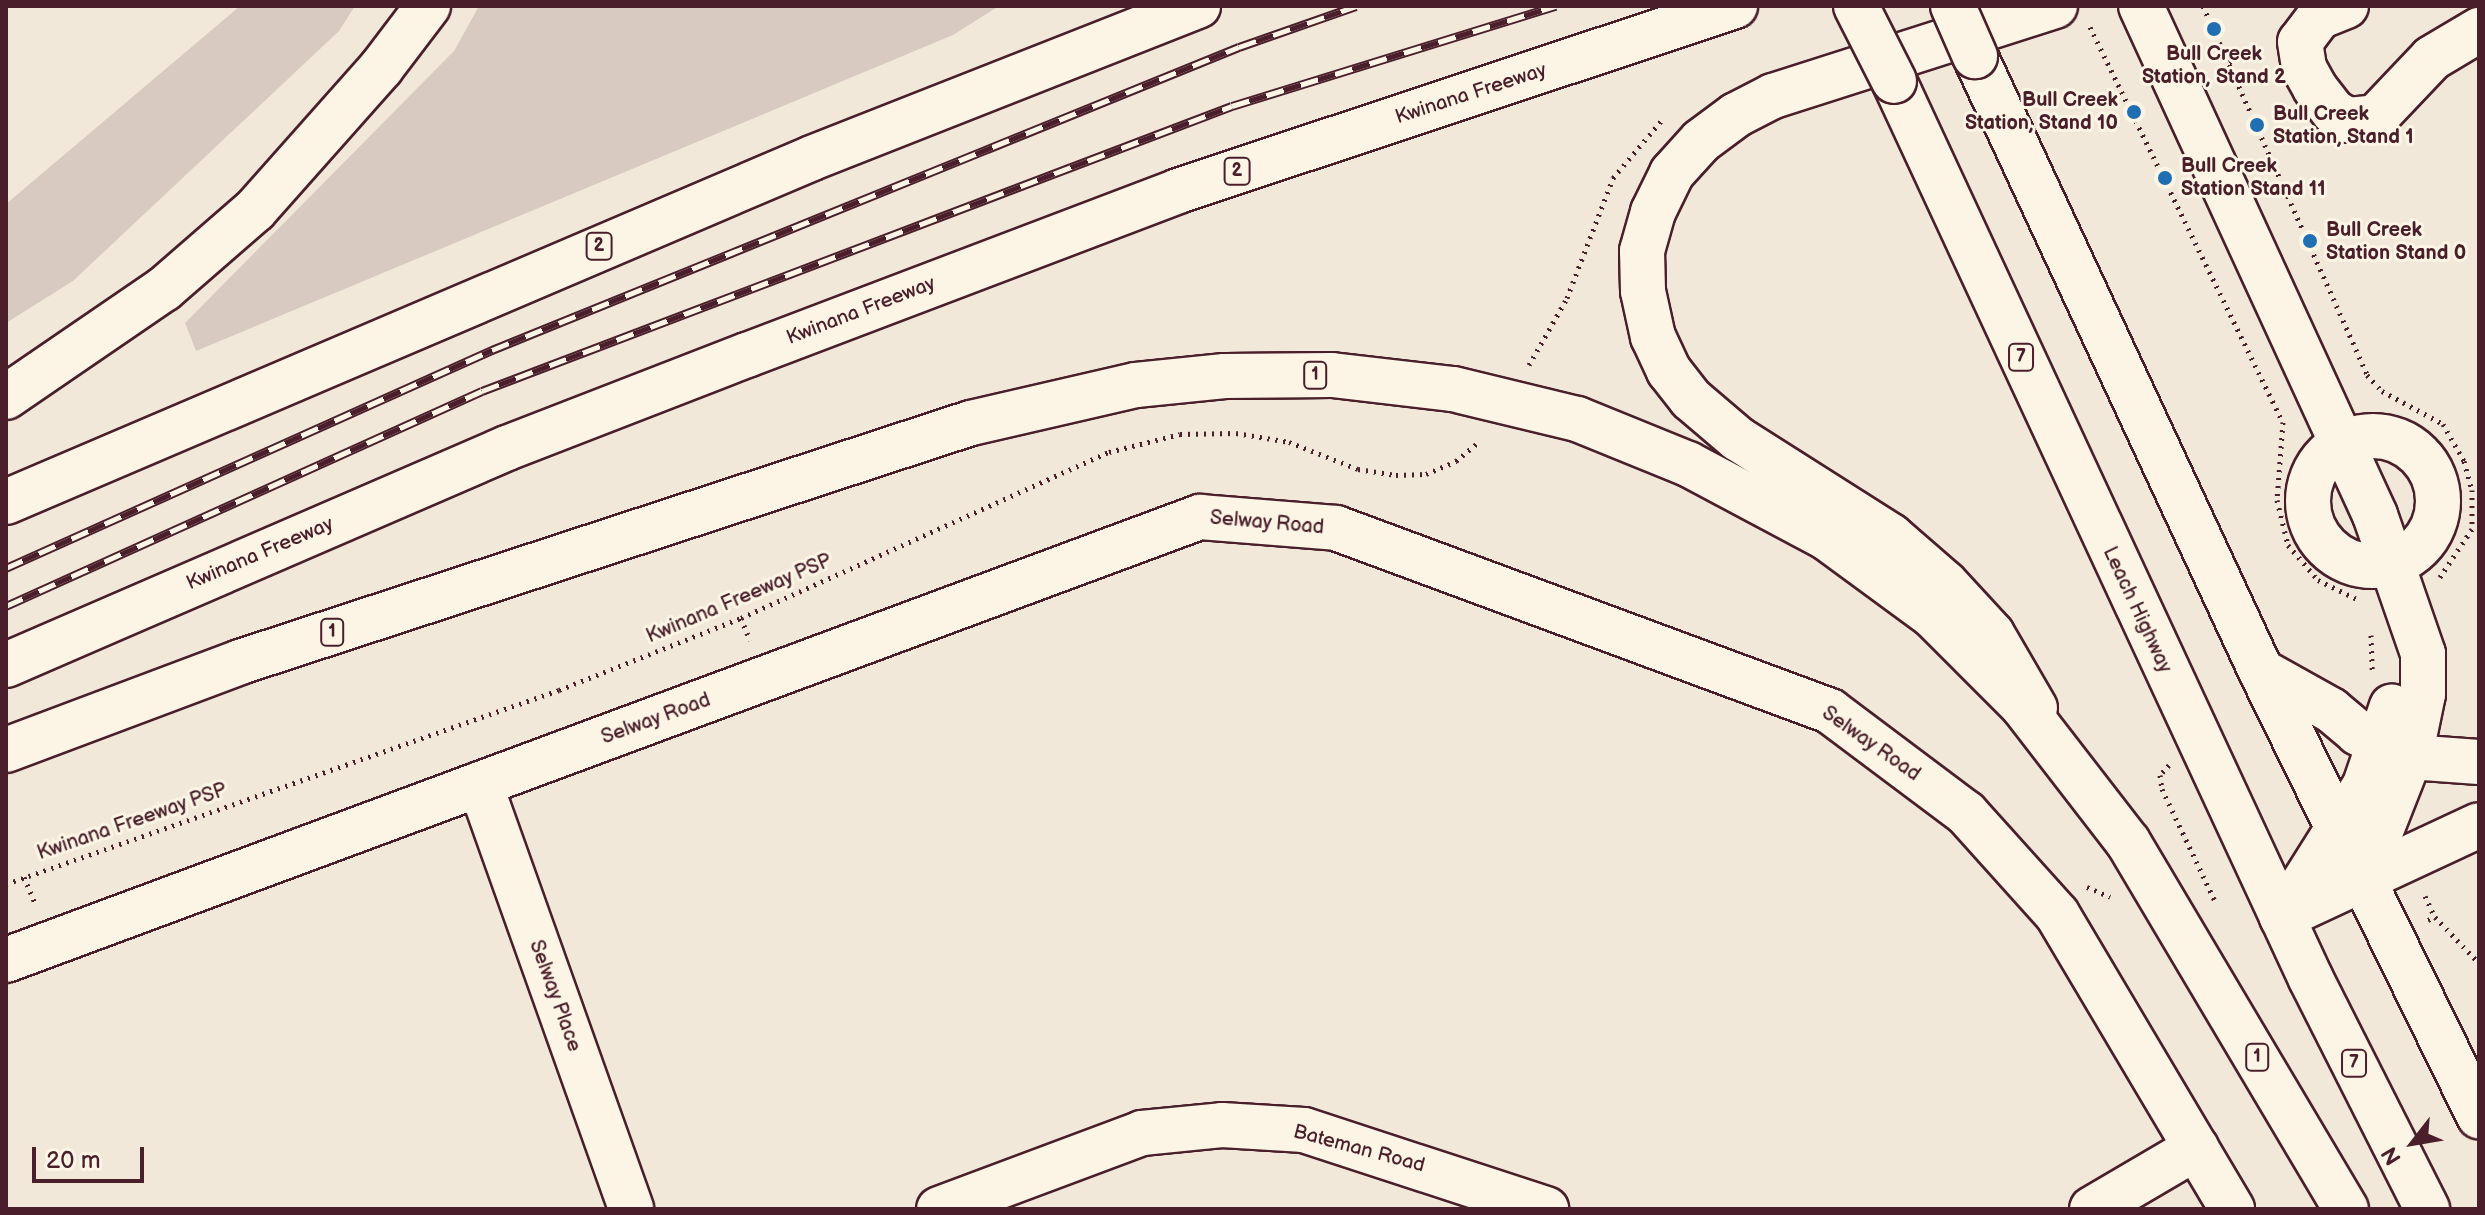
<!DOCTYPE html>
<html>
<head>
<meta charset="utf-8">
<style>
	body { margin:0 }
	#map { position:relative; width:2485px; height:1215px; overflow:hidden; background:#f1e8da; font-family:"Balsamiq Sans",sans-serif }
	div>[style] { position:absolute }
	.green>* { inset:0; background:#d8cac0 }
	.path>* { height:5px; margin-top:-2.5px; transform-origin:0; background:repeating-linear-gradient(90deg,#4a1f2b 0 2px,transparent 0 8px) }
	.roads { filter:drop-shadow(2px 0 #4a1f2b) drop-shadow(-2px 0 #4a1f2b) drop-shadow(0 2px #4a1f2b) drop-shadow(0 -2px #4a1f2b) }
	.minor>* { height:44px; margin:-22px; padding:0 22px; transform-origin:22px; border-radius:22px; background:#fcf5e5 }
	.minor>.ring { margin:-22px; padding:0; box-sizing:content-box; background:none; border:44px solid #fcf5e5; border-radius:50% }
	.highway>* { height:44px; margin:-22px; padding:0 22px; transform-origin:22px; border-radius:22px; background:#fcf5e5 }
	.rail>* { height:9px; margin-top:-4.5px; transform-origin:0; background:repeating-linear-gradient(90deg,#fcf5e5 0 18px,#4a1f2b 0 36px); box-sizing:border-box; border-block:2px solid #4a1f2b }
	.bridges { filter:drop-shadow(2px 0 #4a1f2b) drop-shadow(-2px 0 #4a1f2b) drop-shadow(0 2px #4a1f2b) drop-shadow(0 -2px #4a1f2b) }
	.highway-bridge>* { height:44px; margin:-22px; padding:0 22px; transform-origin:22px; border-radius:22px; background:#fcf5e5 }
	.dots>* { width:22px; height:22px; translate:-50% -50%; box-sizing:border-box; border:4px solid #fcf5e5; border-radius:50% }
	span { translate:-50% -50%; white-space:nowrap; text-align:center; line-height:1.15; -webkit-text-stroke:6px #fcf5e5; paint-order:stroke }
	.shield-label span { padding:2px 6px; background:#fcf5e5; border:2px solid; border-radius:6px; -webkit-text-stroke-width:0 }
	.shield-label { font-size:18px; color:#4a1f2b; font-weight:700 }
	.poi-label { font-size:20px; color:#4a1f2b; font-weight:700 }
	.right { translate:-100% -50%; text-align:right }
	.left { translate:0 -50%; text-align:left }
	.street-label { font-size:20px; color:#4a1f2b }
	.frame { position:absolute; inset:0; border:8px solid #4a1f2b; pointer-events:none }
	.north { position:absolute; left:2373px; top:1103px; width:80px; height:80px; -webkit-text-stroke:6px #fcf5e5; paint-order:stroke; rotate:239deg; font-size:22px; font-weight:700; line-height:32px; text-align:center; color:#4a1f2b }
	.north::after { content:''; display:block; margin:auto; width:28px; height:36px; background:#4a1f2b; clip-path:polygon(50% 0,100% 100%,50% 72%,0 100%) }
	.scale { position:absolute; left:32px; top:1147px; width:112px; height:36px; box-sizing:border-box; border:4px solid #4a1f2b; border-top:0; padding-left:10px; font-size:24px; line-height:28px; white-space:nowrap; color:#4a1f2b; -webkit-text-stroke:6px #fcf5e5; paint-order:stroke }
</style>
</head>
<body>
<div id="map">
	<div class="green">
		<i style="clip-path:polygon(240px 6px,355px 6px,339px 31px,73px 281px,6px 323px,6px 204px)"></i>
		<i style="clip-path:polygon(479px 6px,999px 6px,953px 35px,196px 351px,185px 323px,454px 51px)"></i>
	</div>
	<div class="path">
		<i style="left:2203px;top:6px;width:404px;rotate:66deg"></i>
		<i style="left:2367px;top:375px;width:22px;rotate:47deg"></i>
		<i style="left:2382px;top:391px;width:69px;rotate:28.4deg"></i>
		<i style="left:2443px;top:424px;width:43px;rotate:60.4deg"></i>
		<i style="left:2464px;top:461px;width:30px;rotate:75deg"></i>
		<i style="left:2472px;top:490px;width:39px;rotate:90deg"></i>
		<i style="left:2472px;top:529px;width:58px;rotate:123.7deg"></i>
		<i style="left:2090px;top:27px;width:440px;rotate:64deg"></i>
		<i style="left:2283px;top:422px;width:78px;rotate:94.4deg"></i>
		<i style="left:2277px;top:500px;width:46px;rotate:76.3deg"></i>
		<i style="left:2288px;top:545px;width:46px;rotate:49.4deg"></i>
		<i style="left:2318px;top:580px;width:46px;rotate:26deg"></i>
		<i style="left:2229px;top:62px;width:35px;rotate:-29deg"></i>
		<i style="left:1529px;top:365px;width:77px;rotate:-60.4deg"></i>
		<i style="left:1567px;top:298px;width:129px;rotate:-69deg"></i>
		<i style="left:1613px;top:178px;width:76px;rotate:-49.8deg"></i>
		<i style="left:741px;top:618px;width:24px;rotate:68deg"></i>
		<i style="left:2371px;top:635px;width:38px;rotate:88deg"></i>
		<i style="left:2169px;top:765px;width:13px;rotate:132deg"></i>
		<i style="left:2160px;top:775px;width:14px;rotate:82deg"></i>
		<i style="left:2162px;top:789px;width:126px;rotate:64.7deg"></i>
		<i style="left:24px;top:877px;width:30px;rotate:67deg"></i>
		<i style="left:6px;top:884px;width:586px;rotate:-19.33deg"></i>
		<i style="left:559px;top:690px;width:196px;rotate:-21.6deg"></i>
		<i style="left:741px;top:618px;width:404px;rotate:-24.3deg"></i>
		<i style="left:1109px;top:452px;width:73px;rotate:-14.2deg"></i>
		<i style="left:1180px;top:434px;width:56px;rotate:-1deg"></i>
		<i style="left:1236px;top:433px;width:54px;rotate:9.6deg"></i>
		<i style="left:1289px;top:442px;width:74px;rotate:21.4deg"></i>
		<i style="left:1358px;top:469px;width:38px;rotate:9deg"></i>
		<i style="left:1396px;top:475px;width:30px;rotate:-2deg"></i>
		<i style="left:1426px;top:474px;width:33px;rotate:-23deg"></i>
		<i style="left:1456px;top:461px;width:31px;rotate:-40deg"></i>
		<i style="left:2087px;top:887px;width:25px;rotate:23deg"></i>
		<i style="left:2425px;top:896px;width:23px;rotate:65deg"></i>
		<i style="left:2428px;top:920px;width:8px;rotate:-23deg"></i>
		<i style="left:2435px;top:917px;width:64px;rotate:46.3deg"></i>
	</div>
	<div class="roads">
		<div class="minor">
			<i style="left:2141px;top:6px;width:560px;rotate:65.31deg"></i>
			<i style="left:2375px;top:515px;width:147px;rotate:70.9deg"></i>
			<i style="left:2423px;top:654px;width:40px;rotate:90deg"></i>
			<i style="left:2423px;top:694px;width:64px;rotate:101.7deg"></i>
			<i style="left:2410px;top:757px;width:131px;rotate:111.5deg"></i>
			<i style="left:2346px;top:6px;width:29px;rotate:158deg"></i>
			<i style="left:2319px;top:17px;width:31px;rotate:127deg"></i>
			<i style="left:2300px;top:42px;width:26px;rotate:81deg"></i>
			<i style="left:2304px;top:68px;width:23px;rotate:61deg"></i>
			<i style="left:2315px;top:88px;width:31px;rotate:52deg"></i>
			<i style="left:2334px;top:112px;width:16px;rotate:30deg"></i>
			<i style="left:2348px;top:120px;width:28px;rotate:-6deg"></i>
			<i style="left:2376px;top:117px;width:81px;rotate:-46.5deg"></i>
			<i style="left:2432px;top:58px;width:55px;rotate:-30.8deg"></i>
			<i class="ring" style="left:2308px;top:436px;width:86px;height:86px"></i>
			<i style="left:2035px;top:708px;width:86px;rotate:-120.2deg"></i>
			<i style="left:1992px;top:634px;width:69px;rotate:-132.7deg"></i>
			<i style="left:1945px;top:583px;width:72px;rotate:-139deg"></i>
			<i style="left:1891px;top:536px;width:181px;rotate:-147.6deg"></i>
			<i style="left:1738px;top:439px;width:62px;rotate:-139.6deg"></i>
			<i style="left:1691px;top:399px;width:36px;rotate:-128deg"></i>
			<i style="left:1669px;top:371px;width:38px;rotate:-115deg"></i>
			<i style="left:1653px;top:337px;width:47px;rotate:-102.3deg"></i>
			<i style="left:1643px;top:291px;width:40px;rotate:-91.4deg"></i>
			<i style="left:1642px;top:251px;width:41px;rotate:-74.2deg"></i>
			<i style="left:1653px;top:212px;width:43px;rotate:-64deg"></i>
			<i style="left:1672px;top:173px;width:43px;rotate:-47.8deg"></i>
			<i style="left:1701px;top:141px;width:44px;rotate:-36.6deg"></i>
			<i style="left:1736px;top:115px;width:42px;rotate:-27.2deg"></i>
			<i style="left:1773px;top:96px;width:296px;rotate:-17.7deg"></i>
			<i style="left:480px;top:784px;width:451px;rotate:70.4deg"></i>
			<i style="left:2282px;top:917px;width:156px;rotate:-57.8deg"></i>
			<i style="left:2365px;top:785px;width:83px;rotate:-71.1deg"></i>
			<i style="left:6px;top:960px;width:1274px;rotate:-20.36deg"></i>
			<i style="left:1200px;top:517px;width:136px;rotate:4.6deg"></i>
			<i style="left:1336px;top:528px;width:527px;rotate:20.33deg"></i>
			<i style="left:1830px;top:711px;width:170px;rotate:36.9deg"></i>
			<i style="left:1966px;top:813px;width:136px;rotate:48deg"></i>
			<i style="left:2057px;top:914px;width:343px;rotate:59.3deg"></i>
			<i style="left:939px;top:1209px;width:217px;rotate:-20.5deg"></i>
			<i style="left:1142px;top:1133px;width:80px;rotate:-5.7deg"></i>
			<i style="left:1222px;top:1125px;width:82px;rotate:3.5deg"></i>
			<i style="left:1304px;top:1130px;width:255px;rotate:18.1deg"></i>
			<i style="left:2092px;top:1209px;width:121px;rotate:-30.4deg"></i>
		</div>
		<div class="highway">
			<i style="left:1975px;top:56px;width:678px;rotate:65.06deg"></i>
			<i style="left:2261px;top:671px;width:496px;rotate:63.9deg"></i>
			<i style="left:1894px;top:81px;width:990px;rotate:65.09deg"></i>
			<i style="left:2311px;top:979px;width:258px;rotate:63.2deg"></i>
			<i style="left:6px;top:397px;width:191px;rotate:-34.4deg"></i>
			<i style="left:164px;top:289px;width:121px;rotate:-41deg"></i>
			<i style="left:255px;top:210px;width:190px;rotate:-48.4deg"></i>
			<i style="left:381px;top:68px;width:78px;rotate:-52.8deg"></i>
			<i style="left:6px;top:502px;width:876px;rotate:-23.11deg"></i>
			<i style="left:812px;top:158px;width:415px;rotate:-21.5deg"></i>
			<i style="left:6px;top:665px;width:546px;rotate:-23.42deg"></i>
			<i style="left:507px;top:448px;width:257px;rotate:-21.2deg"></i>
			<i style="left:747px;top:355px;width:461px;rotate:-20.8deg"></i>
			<i style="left:1178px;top:191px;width:587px;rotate:-18.37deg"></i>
			<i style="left:2261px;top:671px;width:80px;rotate:29.1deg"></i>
			<i style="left:2331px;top:710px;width:35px;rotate:40deg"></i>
			<i style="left:2358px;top:733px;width:57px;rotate:24.8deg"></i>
			<i style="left:2410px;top:757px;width:69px;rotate:4.1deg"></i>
			<i style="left:6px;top:750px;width:250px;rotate:-20.6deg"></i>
			<i style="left:240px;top:662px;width:769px;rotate:-18.11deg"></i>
			<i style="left:971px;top:423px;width:169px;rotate:-13deg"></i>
			<i style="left:1136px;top:385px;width:89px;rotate:-5.8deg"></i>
			<i style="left:1225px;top:376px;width:107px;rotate:-0.5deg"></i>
			<i style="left:1332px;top:375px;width:122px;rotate:6.6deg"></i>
			<i style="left:1453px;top:389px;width:128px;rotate:13.6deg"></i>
			<i style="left:1577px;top:419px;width:120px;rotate:22.1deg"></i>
			<i style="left:1688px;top:464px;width:157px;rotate:28deg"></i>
			<i style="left:1827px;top:538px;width:130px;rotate:36.3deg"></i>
			<i style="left:1932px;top:615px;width:127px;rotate:45deg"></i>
			<i style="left:2022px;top:705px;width:173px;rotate:52.3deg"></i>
			<i style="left:2128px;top:842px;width:427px;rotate:59.3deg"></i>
			<i style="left:2282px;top:917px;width:217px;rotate:-25deg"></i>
		</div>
	</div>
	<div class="rail">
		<i style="left:6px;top:568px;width:533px;rotate:-24.16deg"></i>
		<i style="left:492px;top:350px;width:806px;rotate:-22.08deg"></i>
		<i style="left:1239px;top:47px;width:124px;rotate:-19.3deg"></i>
		<i style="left:6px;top:606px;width:522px;rotate:-24.31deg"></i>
		<i style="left:482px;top:391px;width:802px;rotate:-20.81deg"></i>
		<i style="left:1232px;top:106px;width:339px;rotate:-17.2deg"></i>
	</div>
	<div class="bridges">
		<div class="highway-bridge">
			<i style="left:1856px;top:6px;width:84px;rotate:63.1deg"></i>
			<i style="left:1953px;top:6px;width:55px;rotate:66.3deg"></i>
		</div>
	</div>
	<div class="dots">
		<i style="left:2214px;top:29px;background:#1f6fb2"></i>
		<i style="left:2134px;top:112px;background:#1f6fb2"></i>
		<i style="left:2257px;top:125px;background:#1f6fb2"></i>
		<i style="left:2165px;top:178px;background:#1f6fb2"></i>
		<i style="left:2310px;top:241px;background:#1f6fb2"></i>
	</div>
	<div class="shield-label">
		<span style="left:1237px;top:171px">2</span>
		<span style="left:599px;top:246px">2</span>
		<span style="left:2021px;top:357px">7</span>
		<span style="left:1315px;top:375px">1</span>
		<span style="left:332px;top:632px">1</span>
		<span style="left:2257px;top:1057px">1</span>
		<span style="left:2354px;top:1063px">7</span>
	</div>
	<div class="poi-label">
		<span style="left:2214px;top:66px">Bull Creek<br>Station, Stand 2</span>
		<span class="right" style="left:2118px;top:112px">Bull Creek<br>Station, Stand 10</span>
		<span class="left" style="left:2273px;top:126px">Bull Creek<br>Station, Stand 1</span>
		<span class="left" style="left:2181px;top:178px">Bull Creek<br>Station Stand 11</span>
		<span class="left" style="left:2326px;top:242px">Bull Creek<br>Station Stand 0</span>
	</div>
	<div class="street-label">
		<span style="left:1471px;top:94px;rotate:-18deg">Kwinana Freeway</span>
		<span style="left:861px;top:311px;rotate:-21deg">Kwinana Freeway</span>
		<span style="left:1267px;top:523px;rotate:5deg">Selway Road</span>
		<span style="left:260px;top:554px;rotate:-23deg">Kwinana Freeway</span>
		<span style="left:739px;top:599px;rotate:-23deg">Kwinana Freeway PSP</span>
		<span style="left:2137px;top:610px;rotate:65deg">Leach Highway</span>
		<span style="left:656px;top:719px;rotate:-20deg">Selway Road</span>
		<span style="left:1871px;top:744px;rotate:35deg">Selway Road</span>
		<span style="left:132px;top:822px;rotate:-19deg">Kwinana Freeway PSP</span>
		<span style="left:555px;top:996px;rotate:70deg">Selway Place</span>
		<span style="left:1359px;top:1149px;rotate:15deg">Bateman Road</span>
	</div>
	<div class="frame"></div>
	<div class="north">N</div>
	<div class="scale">20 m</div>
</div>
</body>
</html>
